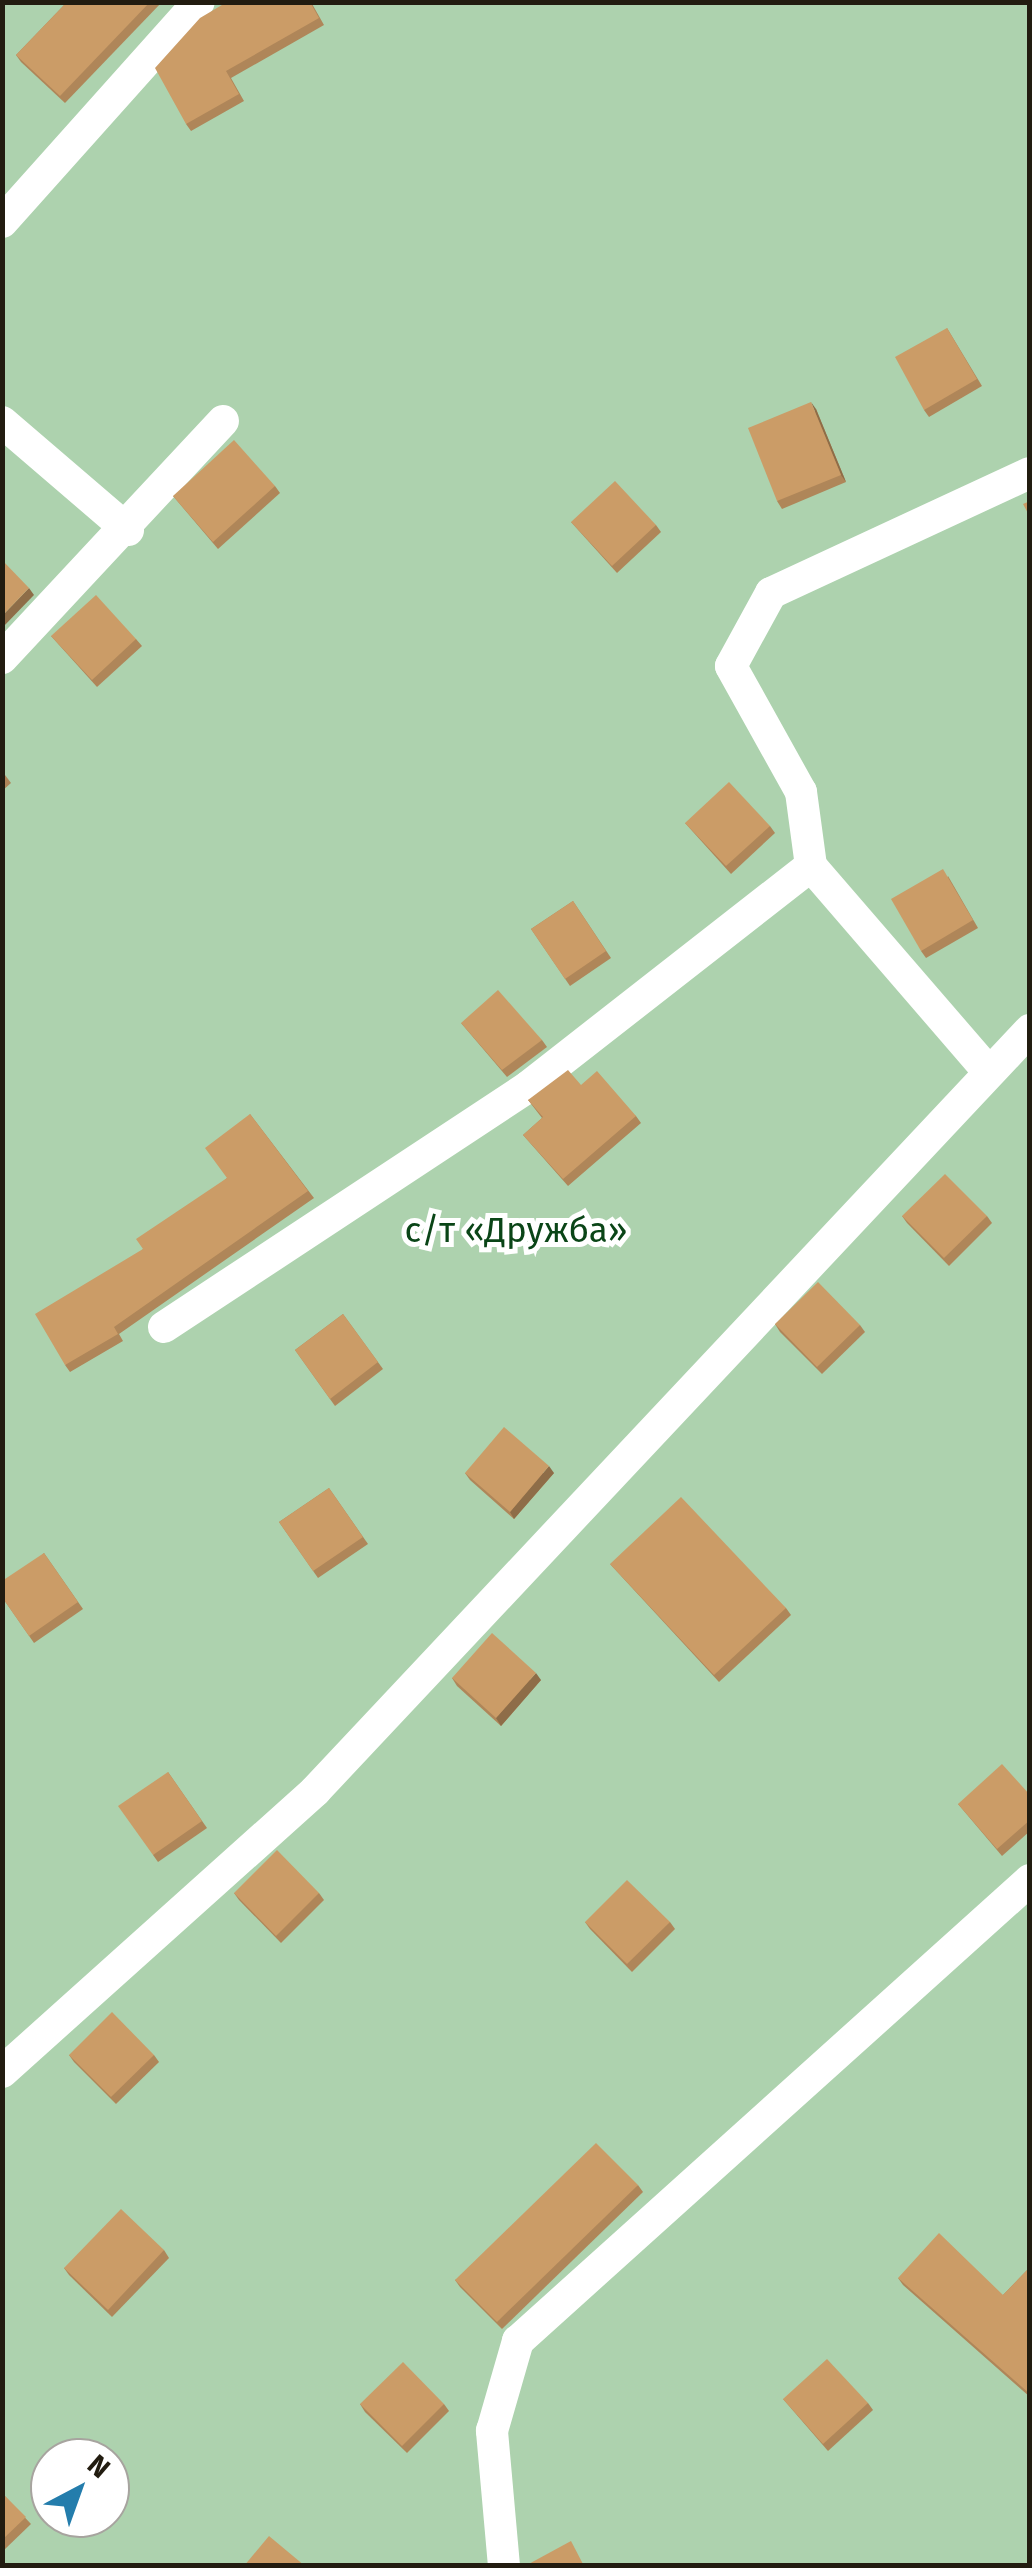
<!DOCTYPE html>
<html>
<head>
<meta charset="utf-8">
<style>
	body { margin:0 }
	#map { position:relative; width:1032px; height:2568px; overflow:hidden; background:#edddbc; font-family:"Fira Sans",sans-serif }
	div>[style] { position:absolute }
	.green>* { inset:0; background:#add2ae }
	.service>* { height:32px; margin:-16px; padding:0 16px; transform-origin:16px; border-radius:16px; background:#fff }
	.wall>* { inset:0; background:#af8659 }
	.shaded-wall>* { inset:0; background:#8e6d48 }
	.building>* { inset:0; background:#cb9c67 }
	span { translate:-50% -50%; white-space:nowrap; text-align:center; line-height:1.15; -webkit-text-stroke:10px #fff; paint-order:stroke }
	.park-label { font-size:35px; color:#0a4517 }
	.frame { position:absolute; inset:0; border:5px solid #221c10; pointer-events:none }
	.north { position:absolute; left:30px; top:2438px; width:100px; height:100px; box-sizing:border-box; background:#fff; border:2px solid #a7a49f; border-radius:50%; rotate:41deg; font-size:28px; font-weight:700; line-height:40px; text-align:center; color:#221c10 }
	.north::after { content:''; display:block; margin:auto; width:35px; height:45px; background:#247dac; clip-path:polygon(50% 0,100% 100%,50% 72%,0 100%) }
</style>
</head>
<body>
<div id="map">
	<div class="green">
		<i style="clip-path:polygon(evenodd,3px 3px,1029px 3px,1029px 2565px,3px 2566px,3px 3px,50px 2458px,110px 2458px,110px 2518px,50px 2518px,50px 2458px)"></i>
	</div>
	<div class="service">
		<i style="left:2px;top:222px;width:295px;rotate:-48.2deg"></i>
		<i style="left:2px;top:422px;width:166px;rotate:40.6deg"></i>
		<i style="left:2px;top:658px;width:324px;rotate:-47deg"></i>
		<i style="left:988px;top:1071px;width:271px;rotate:-130.8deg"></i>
		<i style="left:811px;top:866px;width:75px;rotate:-97.7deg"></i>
		<i style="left:801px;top:792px;width:144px;rotate:-119.1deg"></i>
		<i style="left:731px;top:666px;width:83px;rotate:-61.3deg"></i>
		<i style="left:771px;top:593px;width:285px;rotate:-24.9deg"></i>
		<i style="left:164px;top:1327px;width:437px;rotate:-33.4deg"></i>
		<i style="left:529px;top:1086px;width:358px;rotate:-38deg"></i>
		<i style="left:2px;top:2072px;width:421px;rotate:-41.9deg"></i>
		<i style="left:315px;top:1791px;width:1044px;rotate:-46.79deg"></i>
		<i style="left:504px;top:2566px;width:136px;rotate:-95.1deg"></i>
		<i style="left:492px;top:2431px;width:94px;rotate:-73.9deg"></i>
		<i style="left:518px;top:2341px;width:689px;rotate:-42deg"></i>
	</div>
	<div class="wall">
		<i style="clip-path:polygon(67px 2px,162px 2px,65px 103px,21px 62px,16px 55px)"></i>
		<i style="clip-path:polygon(227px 2px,311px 2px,324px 25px,231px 78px,244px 101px,191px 131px,186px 124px)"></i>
		<i style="clip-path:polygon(947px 328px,982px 386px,929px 417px,924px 410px)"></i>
		<i style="clip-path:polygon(816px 409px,846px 482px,782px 509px,777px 501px)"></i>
		<i style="clip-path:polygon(275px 486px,280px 493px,218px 549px,173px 496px)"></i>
		<i style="clip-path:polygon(571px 522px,656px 525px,661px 532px,617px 573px)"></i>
		<i style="clip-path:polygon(51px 636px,136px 639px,142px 646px,97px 687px)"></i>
		<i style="clip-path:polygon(2px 771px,11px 783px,2px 791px)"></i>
		<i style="clip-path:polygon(685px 823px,770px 826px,775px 833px,731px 874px)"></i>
		<i style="clip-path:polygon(948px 876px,978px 928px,926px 958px,921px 951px)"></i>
		<i style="clip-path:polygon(573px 901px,611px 958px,570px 986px,531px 929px)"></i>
		<i style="clip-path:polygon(461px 1023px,542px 1040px,547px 1047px,507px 1077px)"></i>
		<i style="clip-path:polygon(581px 1085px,636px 1116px,641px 1123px,568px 1186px,523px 1135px,542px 1118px,528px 1100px)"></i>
		<i style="clip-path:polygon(250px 1114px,314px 1198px,119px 1334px,123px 1341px,70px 1372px,65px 1365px,143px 1249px,227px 1178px)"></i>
		<i style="clip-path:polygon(902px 1216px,987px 1216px,992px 1223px,949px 1266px,907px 1223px)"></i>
		<i style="clip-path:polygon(343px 1314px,383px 1369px,335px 1406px,295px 1350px)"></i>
		<i style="clip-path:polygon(775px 1324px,860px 1325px,865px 1332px,822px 1374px,780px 1332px)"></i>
		<i style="clip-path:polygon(465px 1473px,554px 1473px,514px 1519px,470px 1480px)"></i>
		<i style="clip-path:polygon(329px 1488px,368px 1544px,318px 1578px,279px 1522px)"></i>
		<i style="clip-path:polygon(44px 1553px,83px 1609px,34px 1643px,2px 1597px)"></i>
		<i style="clip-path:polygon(610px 1564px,786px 1608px,791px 1615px,719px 1682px)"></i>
		<i style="clip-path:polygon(452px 1678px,541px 1680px,501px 1726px,457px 1686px)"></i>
		<i style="clip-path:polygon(168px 1772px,207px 1828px,158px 1862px,153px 1855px)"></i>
		<i style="clip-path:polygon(1030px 1795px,1030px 1831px,1002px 1856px,958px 1804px)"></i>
		<i style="clip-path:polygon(234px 1893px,319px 1893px,324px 1900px,281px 1943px,239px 1900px)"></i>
		<i style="clip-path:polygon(585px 1922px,670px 1922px,675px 1929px,632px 1972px,590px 1929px)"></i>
		<i style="clip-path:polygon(69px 2055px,154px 2055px,159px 2062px,116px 2104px,74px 2062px)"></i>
		<i style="clip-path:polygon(638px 2185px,643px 2192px,502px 2329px,460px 2287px,455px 2280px)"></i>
		<i style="clip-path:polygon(164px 2250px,169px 2258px,112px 2317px,69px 2275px,64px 2268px)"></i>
		<i style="clip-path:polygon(1030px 2267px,1030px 2397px,903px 2285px,898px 2278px,1003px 2295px)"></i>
		<i style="clip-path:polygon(783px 2399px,868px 2403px,873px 2410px,828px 2451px)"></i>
		<i style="clip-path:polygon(360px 2404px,444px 2404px,449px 2411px,407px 2453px,365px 2412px)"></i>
		<i style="clip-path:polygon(2px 2493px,31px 2524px,2px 2552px)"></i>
	</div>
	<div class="shaded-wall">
		<i style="clip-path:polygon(811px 402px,816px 409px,846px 482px,841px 475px)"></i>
		<i style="clip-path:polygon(29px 588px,34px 595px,2px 628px,2px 616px)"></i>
		<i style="clip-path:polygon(549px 1466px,554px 1473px,514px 1519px,510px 1512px)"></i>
		<i style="clip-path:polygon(536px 1673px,541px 1680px,501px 1726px,496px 1718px)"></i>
	</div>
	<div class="building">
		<i style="clip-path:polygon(67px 2px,150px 2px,60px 96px,16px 55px)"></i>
		<i style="clip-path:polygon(227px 2px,310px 2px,319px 18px,226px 71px,239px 94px,186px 124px,155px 68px,200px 18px)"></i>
		<i style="clip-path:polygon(947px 328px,977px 379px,924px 410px,895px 357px)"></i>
		<i style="clip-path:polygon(811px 402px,841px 475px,777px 501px,748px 428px)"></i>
		<i style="clip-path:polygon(234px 440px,275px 486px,213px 542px,173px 496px)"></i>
		<i style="clip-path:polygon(615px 481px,656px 525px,612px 566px,571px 522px)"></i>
		<i style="clip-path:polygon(1030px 501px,1030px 517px,1023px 504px)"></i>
		<i style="clip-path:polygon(2px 560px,29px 588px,2px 616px)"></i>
		<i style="clip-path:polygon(96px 595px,136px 639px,92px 680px,51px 636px)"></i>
		<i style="clip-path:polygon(729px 782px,770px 826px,726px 866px,685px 823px)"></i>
		<i style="clip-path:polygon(943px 869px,973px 920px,921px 951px,891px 899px)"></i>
		<i style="clip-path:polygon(573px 901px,606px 951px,565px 979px,531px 929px)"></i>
		<i style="clip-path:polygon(498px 990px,542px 1040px,502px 1070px,461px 1023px)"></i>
		<i style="clip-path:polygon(568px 1070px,581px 1085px,597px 1071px,636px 1116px,563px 1179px,523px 1135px,543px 1117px,528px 1100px)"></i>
		<i style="clip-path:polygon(250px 1114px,308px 1191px,114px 1327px,118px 1334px,65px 1365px,35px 1314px,143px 1249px,136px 1239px,227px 1178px,205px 1148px)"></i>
		<i style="clip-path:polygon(945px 1174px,987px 1216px,944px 1258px,902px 1216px)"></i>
		<i style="clip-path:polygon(818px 1282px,860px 1325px,817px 1367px,775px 1324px)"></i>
		<i style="clip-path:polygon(343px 1314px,378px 1362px,330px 1399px,295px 1350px)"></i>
		<i style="clip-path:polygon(504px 1427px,549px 1466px,510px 1512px,465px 1473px)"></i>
		<i style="clip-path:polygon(329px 1488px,363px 1537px,313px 1571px,279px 1522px)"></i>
		<i style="clip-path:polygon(681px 1497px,786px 1608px,714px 1675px,610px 1564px)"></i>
		<i style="clip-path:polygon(44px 1553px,78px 1602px,29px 1636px,2px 1597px,2px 1581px)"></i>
		<i style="clip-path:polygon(492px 1633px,536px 1673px,496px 1718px,452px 1678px)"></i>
		<i style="clip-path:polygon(1002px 1764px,1030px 1795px,1030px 1820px,997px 1849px,958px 1804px)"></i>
		<i style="clip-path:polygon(168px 1772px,202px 1821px,153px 1855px,118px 1806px)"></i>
		<i style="clip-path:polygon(277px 1850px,319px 1893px,276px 1936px,234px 1893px)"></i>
		<i style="clip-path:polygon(627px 1880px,670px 1922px,627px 1964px,585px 1922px)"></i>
		<i style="clip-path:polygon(112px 2012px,154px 2055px,111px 2097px,69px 2055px)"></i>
		<i style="clip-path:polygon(596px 2143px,638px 2185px,497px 2322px,455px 2280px)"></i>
		<i style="clip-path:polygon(121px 2209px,164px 2250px,108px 2310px,64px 2268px)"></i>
		<i style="clip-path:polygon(939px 2233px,1003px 2295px,1030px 2267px,1030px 2394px,898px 2278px)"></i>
		<i style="clip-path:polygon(827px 2359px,868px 2403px,823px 2444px,783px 2399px)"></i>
		<i style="clip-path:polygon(403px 2362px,444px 2404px,402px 2446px,360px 2404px)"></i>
		<i style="clip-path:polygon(2px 2493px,26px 2517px,2px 2540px)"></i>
		<i style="clip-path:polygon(269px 2536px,305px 2566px,244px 2566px)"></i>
		<i style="clip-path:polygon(571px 2541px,584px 2566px,525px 2566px)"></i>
	</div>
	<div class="park-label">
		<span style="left:516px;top:1230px">с/т «Дружба»</span>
	</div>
	<div class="frame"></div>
	<div class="north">N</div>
</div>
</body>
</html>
